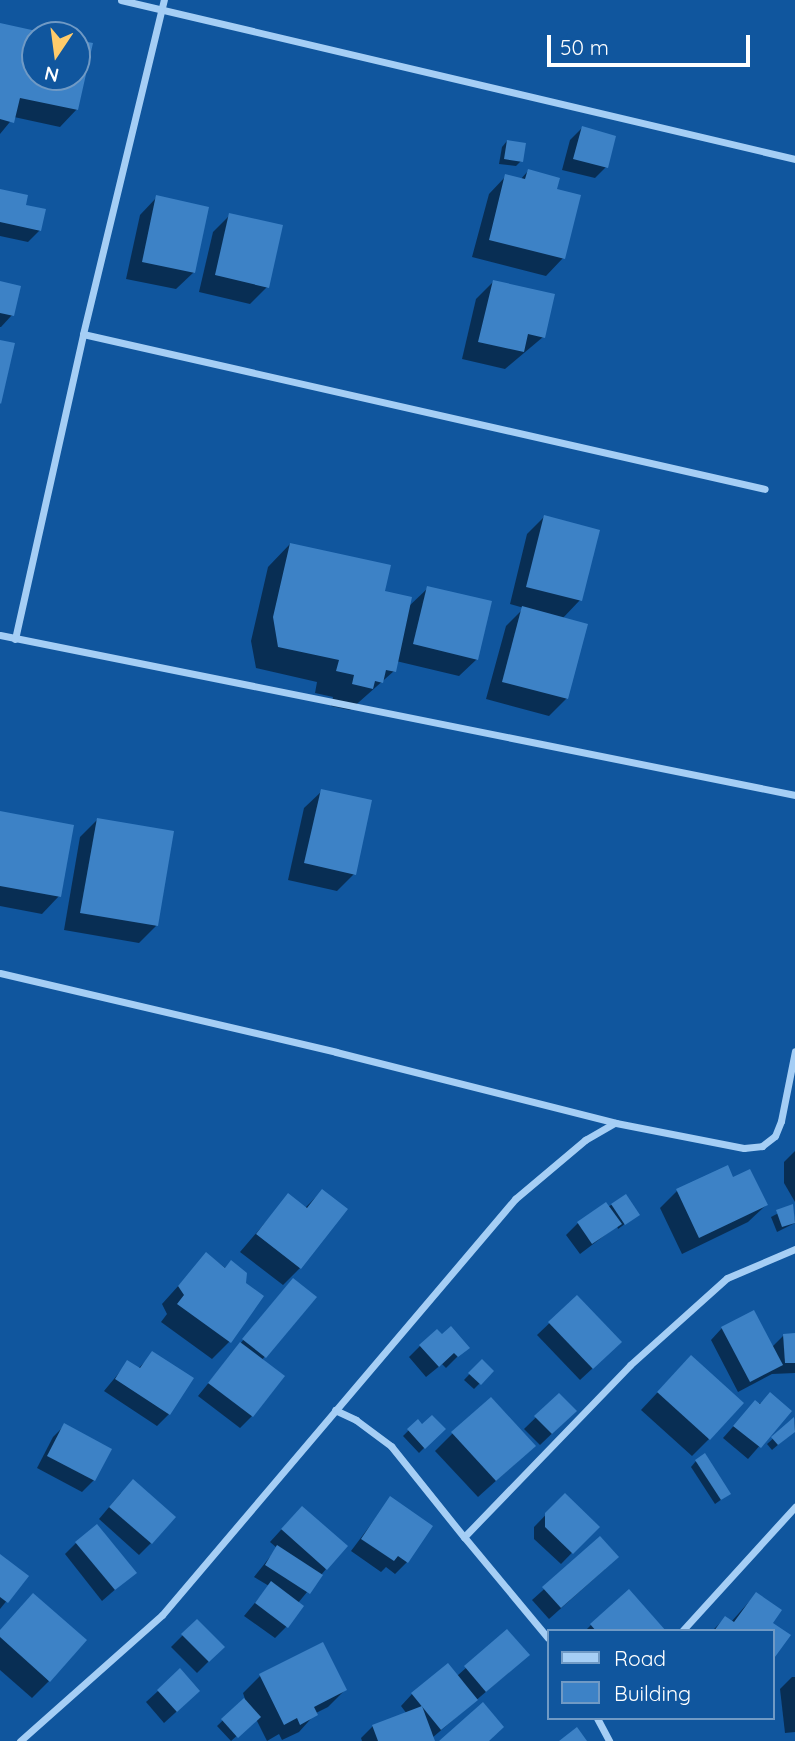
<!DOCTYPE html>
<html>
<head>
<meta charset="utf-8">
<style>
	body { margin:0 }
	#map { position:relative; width:795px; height:1741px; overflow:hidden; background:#10569e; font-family:Quicksand,sans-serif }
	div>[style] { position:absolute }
	.shadow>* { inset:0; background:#0007 }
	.building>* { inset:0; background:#3d82c6 }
	.minor>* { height:7px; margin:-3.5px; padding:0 3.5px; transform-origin:3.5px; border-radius:3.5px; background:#a5cef5 }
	span { translate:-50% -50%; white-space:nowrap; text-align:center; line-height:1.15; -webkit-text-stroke:7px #10569e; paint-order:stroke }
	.legend { position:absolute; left:547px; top:1629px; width:228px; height:91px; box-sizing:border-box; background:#10569e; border:2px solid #709ac5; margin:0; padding:9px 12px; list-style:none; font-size:21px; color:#fff }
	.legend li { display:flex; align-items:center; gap:14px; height:35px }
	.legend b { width:35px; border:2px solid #709ac5 }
	.north { position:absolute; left:21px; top:21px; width:70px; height:70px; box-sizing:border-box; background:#10569e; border:2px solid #709ac5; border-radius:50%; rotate:193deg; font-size:19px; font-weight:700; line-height:28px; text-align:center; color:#fff }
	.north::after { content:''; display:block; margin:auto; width:24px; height:32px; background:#ffcb6a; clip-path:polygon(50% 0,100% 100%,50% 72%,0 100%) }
	.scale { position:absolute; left:547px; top:35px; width:203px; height:32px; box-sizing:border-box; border:4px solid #fff; border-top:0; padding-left:9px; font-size:21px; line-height:24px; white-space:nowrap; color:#fff; -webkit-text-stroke:5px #10569e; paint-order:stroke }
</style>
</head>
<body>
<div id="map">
	<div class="shadow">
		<i style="clip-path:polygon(0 25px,47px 35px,35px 35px,35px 77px,77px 77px,77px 42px,91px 45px,77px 109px,60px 127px,14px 117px,0 134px)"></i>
		<i style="clip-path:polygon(582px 128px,606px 167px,595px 178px,562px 170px,570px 140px)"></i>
		<i style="clip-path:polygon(507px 141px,521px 161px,516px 166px,499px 164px,502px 147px)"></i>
		<i style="clip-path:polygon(528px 171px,563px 258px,546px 276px,472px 257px,489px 194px,506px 176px,520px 180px)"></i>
		<i style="clip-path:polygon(0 191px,24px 207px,40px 230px,28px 242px,0 236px)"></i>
		<i style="clip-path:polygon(157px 197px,194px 272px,176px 289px,126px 279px,140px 215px)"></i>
		<i style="clip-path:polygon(230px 215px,267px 287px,250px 304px,199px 292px,213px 232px)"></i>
		<i style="clip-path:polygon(0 282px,12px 315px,1px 327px,0 327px)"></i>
		<i style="clip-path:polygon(493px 282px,543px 337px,505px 369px,462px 359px,476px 299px)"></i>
		<i style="clip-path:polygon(544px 517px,580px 600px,562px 619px,567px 698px,549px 716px,486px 699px,506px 626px,524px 608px,510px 604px,527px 534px)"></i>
		<i style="clip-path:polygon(290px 544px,408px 607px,428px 588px,477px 659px,459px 676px,396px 661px,394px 671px,350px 710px,331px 706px,333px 697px,315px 693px,317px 682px,256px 668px,251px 641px,268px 567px)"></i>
		<i style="clip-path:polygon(322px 791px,354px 874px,337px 891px,288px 880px,304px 808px)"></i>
		<i style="clip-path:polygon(0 813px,59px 896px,42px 914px,0 906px)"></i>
		<i style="clip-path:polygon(97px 820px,156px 926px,139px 943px,64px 930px,80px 837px)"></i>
		<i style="clip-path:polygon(795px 1151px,795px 1202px,784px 1183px,784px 1162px)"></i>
		<i style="clip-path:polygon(733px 1179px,766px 1205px,748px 1222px,682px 1254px,660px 1208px,677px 1191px)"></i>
		<i style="clip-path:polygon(322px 1191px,300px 1268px,283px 1285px,240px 1252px,288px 1196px,304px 1209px)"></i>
		<i style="clip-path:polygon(626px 1197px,637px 1215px,618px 1229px,617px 1226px,580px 1254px,566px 1235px,578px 1223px)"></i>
		<i style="clip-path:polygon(792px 1206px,795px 1223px,777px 1232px,771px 1217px)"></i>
		<i style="clip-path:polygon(207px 1254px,262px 1296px,229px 1342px,212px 1359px,161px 1322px,167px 1314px,162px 1304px)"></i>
		<i style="clip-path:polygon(282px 1292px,314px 1297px,261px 1361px,252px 1416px,240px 1428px,198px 1396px)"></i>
		<i style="clip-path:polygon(577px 1297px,608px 1354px,580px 1380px,537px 1335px)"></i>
		<i style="clip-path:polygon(722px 1328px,772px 1347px,783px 1336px,795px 1335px,795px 1373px,772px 1374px,738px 1392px,711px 1340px)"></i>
		<i style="clip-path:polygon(442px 1336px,467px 1347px,446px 1368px,442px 1364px,426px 1377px,409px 1357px,420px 1346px)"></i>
		<i style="clip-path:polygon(153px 1353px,169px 1414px,157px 1426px,104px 1391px,128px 1362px,138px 1369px)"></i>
		<i style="clip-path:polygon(482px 1361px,492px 1371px,474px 1389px,464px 1380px)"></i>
		<i style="clip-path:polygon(674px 1375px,709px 1439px,692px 1456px,641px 1410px)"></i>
		<i style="clip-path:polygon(559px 1395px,563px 1423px,540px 1445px,524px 1429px)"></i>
		<i style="clip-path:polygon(755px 1402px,790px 1411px,748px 1459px,723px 1438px)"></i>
		<i style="clip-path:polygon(794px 1420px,795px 1430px,772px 1450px,767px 1444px)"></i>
		<i style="clip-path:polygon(417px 1422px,422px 1426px,443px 1429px,419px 1453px,403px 1436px)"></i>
		<i style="clip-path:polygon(65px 1425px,94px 1480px,82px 1492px,37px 1468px,53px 1437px)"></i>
		<i style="clip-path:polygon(453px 1433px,516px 1463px,478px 1497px,435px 1451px)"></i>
		<i style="clip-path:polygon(696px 1461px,729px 1494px,715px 1504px,691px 1467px)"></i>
		<i style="clip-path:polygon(121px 1493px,151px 1543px,139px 1555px,99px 1519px)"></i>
		<i style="clip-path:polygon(565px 1495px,597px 1527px,561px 1564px,534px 1539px,534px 1527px)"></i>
		<i style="clip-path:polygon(390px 1499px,407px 1562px,395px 1574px,386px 1567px,381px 1572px,351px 1551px)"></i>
		<i style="clip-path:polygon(290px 1520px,326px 1569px,298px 1603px,286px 1627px,275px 1638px,244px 1616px,269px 1586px,254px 1577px,277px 1548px,270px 1542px)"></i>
		<i style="clip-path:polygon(600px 1539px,605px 1569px,549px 1619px,532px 1600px)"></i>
		<i style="clip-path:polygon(76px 1543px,134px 1573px,102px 1601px,65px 1554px)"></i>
		<i style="clip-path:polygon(0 1556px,26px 1577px,0 1609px)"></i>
		<i style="clip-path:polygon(629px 1592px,662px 1631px,585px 1631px,591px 1625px)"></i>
		<i style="clip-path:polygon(756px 1594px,772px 1631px,712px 1631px,725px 1618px,731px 1622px)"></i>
		<i style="clip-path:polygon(197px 1621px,223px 1647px,197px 1673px,171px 1647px)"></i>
		<i style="clip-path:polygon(0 1631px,49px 1681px,32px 1698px,0 1670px)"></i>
		<i style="clip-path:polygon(507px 1631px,516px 1666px,432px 1738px,433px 1741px,362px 1741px,361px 1738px,373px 1726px,407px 1714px,401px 1706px,412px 1694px,457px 1676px)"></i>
		<i style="clip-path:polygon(322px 1644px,345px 1690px,328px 1707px,316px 1713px,299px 1732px,282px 1740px,279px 1734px,267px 1741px,256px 1719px,231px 1741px,217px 1726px,245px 1699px,243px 1693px,260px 1676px)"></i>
		<i style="clip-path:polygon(180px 1671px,186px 1703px,164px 1723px,146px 1702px)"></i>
		<i style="clip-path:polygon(792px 1677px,795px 1677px,795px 1732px,785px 1733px,780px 1689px)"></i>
	</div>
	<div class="building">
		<i style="clip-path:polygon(0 23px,50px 34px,35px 35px,35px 77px,77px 77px,77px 40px,93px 43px,78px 110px,20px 98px,14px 123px,0 119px)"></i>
		<i style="clip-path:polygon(582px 126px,616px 136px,608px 168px,573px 159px)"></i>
		<i style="clip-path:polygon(507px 140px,526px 143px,523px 162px,504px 159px)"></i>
		<i style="clip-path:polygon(528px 169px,560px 178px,557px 189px,581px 195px,565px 259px,489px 240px,505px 174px,525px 179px)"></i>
		<i style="clip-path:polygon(0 189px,28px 195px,26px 205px,46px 209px,41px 231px,0 222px)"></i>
		<i style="clip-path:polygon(156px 195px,209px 207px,195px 273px,142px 262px)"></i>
		<i style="clip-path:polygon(229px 213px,283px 225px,269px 288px,215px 275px)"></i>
		<i style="clip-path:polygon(493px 280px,555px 294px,545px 338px,528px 334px,524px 352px,478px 342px)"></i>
		<i style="clip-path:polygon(0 281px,21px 286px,14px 316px,0 313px)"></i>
		<i style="clip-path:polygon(0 340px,15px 343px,1px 404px,0 403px)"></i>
		<i style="clip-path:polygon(544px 515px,600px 530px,582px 601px,526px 587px)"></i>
		<i style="clip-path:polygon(290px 543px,391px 565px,385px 591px,412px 597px,396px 672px,386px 670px,383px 683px,375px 681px,373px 689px,352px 684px,354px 675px,336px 671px,339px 660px,278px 647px,273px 617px)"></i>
		<i style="clip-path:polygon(427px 586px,492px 601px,478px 660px,413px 644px)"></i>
		<i style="clip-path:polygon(522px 606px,588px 624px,568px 699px,502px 682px)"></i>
		<i style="clip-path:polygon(321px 789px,372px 800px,356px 875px,304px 863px)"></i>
		<i style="clip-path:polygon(0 811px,74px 825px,61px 897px,0 886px)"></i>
		<i style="clip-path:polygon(97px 818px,174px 831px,158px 926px,80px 913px)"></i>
		<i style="clip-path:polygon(728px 1165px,733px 1177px,750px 1169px,768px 1205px,699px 1238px,676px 1189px)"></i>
		<i style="clip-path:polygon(322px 1189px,348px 1209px,301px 1269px,256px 1234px,288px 1193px,307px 1208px)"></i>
		<i style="clip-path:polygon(626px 1194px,640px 1215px,625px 1225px,611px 1204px)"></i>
		<i style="clip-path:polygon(606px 1202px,622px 1224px,592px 1244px,577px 1222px)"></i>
		<i style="clip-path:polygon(793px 1204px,795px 1223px,782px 1227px,776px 1210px)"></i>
		<i style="clip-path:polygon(206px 1252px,225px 1268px,231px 1260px,247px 1273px,246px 1283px,264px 1296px,231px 1343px,177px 1304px,184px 1295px,178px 1286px)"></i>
		<i style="clip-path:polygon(293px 1278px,317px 1297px,266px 1358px,242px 1339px)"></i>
		<i style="clip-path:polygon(577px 1295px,622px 1342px,593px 1369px,548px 1322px)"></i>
		<i style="clip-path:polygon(754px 1310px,783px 1365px,750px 1382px,721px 1327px)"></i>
		<i style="clip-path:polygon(451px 1326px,470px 1348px,458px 1357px,454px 1353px,439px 1367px,419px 1345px,437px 1329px,442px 1334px)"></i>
		<i style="clip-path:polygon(795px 1333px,795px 1363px,785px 1363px,783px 1334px)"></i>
		<i style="clip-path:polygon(240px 1342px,285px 1376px,253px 1417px,208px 1383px)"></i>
		<i style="clip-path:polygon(152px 1351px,194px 1378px,170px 1415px,115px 1379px,127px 1360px,140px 1368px)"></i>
		<i style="clip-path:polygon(691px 1355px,744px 1403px,710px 1440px,657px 1392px)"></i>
		<i style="clip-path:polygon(482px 1359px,494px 1371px,481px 1385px,468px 1373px)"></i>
		<i style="clip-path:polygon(770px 1392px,792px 1411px,761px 1448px,733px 1426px,755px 1400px,760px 1404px)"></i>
		<i style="clip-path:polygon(559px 1393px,577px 1411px,552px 1434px,534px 1416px)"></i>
		<i style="clip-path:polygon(491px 1397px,536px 1446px,496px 1481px,451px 1432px)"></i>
		<i style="clip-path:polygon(432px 1415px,446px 1429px,425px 1449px,407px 1429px,418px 1419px,422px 1424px)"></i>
		<i style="clip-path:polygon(794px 1417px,795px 1432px,778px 1445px,771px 1437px)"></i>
		<i style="clip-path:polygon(64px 1423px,112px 1449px,95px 1481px,47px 1456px)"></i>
		<i style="clip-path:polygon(705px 1453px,731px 1494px,721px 1500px,695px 1460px)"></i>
		<i style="clip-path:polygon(133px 1479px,176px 1517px,152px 1544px,109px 1507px)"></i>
		<i style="clip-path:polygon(565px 1493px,600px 1527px,573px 1554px,545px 1527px,545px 1513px)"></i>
		<i style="clip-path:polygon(390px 1496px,433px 1526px,408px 1563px,398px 1556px,394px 1561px,361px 1539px)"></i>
		<i style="clip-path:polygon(302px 1506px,348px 1546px,327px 1570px,281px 1529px)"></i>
		<i style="clip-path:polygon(97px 1524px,137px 1573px,115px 1590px,75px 1542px)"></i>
		<i style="clip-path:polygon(600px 1536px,619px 1557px,561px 1608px,542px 1587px)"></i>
		<i style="clip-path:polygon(277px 1545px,323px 1575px,310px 1594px,265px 1565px)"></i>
		<i style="clip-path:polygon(0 1554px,29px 1576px,8px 1603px,0 1597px)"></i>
		<i style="clip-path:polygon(271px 1581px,304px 1606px,288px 1628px,255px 1603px)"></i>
		<i style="clip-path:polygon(629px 1589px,666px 1631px,596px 1631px,590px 1624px)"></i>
		<i style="clip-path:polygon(756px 1592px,782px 1610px,773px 1623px,791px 1635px,772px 1661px,772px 1631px,714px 1631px,725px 1616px,734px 1622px)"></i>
		<i style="clip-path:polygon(33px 1593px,87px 1640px,50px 1682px,0 1637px,0 1630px)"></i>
		<i style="clip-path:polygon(197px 1619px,225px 1647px,209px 1662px,181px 1634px)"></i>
		<i style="clip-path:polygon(507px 1629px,530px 1655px,486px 1692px,464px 1666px)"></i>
		<i style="clip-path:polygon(323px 1642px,347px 1690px,314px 1707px,318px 1715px,300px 1725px,297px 1718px,284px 1725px,259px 1674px)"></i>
		<i style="clip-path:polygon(448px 1663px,478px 1700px,441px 1730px,411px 1693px)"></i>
		<i style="clip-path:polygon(180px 1668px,200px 1691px,177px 1712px,157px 1690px)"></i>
		<i style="clip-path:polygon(244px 1698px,261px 1717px,238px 1738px,221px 1719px)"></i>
		<i style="clip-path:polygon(483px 1702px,504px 1727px,489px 1741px,439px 1741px)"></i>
		<i style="clip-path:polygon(422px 1706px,435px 1741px,378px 1741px,372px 1725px)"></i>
		<i style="clip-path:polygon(577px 1727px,587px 1741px,559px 1741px)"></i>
	</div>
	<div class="minor">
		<i style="left:121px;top:0;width:693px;rotate:13.27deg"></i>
		<i style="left:83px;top:334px;width:699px;rotate:12.8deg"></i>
		<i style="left:0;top:635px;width:811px;rotate:11.38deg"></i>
		<i style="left:15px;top:639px;width:312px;rotate:-77.4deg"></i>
		<i style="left:83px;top:334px;width:344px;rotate:-76.4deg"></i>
		<i style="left:0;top:973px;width:345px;rotate:13.2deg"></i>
		<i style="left:336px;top:1052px;width:289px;rotate:14.2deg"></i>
		<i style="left:616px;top:1123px;width:130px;rotate:11.1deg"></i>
		<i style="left:744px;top:1148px;width:18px;rotate:-6deg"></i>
		<i style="left:762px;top:1146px;width:16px;rotate:-38deg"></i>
		<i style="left:775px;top:1136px;width:16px;rotate:-68deg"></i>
		<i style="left:781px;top:1121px;width:71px;rotate:-78.7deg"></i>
		<i style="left:335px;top:1410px;width:23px;rotate:25deg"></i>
		<i style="left:356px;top:1420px;width:44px;rotate:36.6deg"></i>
		<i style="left:391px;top:1446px;width:117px;rotate:51.3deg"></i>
		<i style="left:682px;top:1631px;width:168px;rotate:-47.7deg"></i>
		<i style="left:548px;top:1638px;width:131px;rotate:-129.7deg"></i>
		<i style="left:464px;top:1537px;width:239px;rotate:-46deg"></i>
		<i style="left:630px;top:1365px;width:130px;rotate:-41.9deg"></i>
		<i style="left:727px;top:1278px;width:74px;rotate:-23.1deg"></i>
		<i style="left:597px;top:1718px;width:26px;rotate:62deg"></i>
		<i style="left:20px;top:1741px;width:190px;rotate:-41.6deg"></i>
		<i style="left:162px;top:1615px;width:546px;rotate:-49.68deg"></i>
		<i style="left:515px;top:1199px;width:92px;rotate:-40.1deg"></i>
		<i style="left:585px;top:1140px;width:34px;rotate:-30deg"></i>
	</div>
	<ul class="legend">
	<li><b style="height:9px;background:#a5cef5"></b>Road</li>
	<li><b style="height:19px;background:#3d82c6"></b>Building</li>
	</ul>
	<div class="north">N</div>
	<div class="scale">50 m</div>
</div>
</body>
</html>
